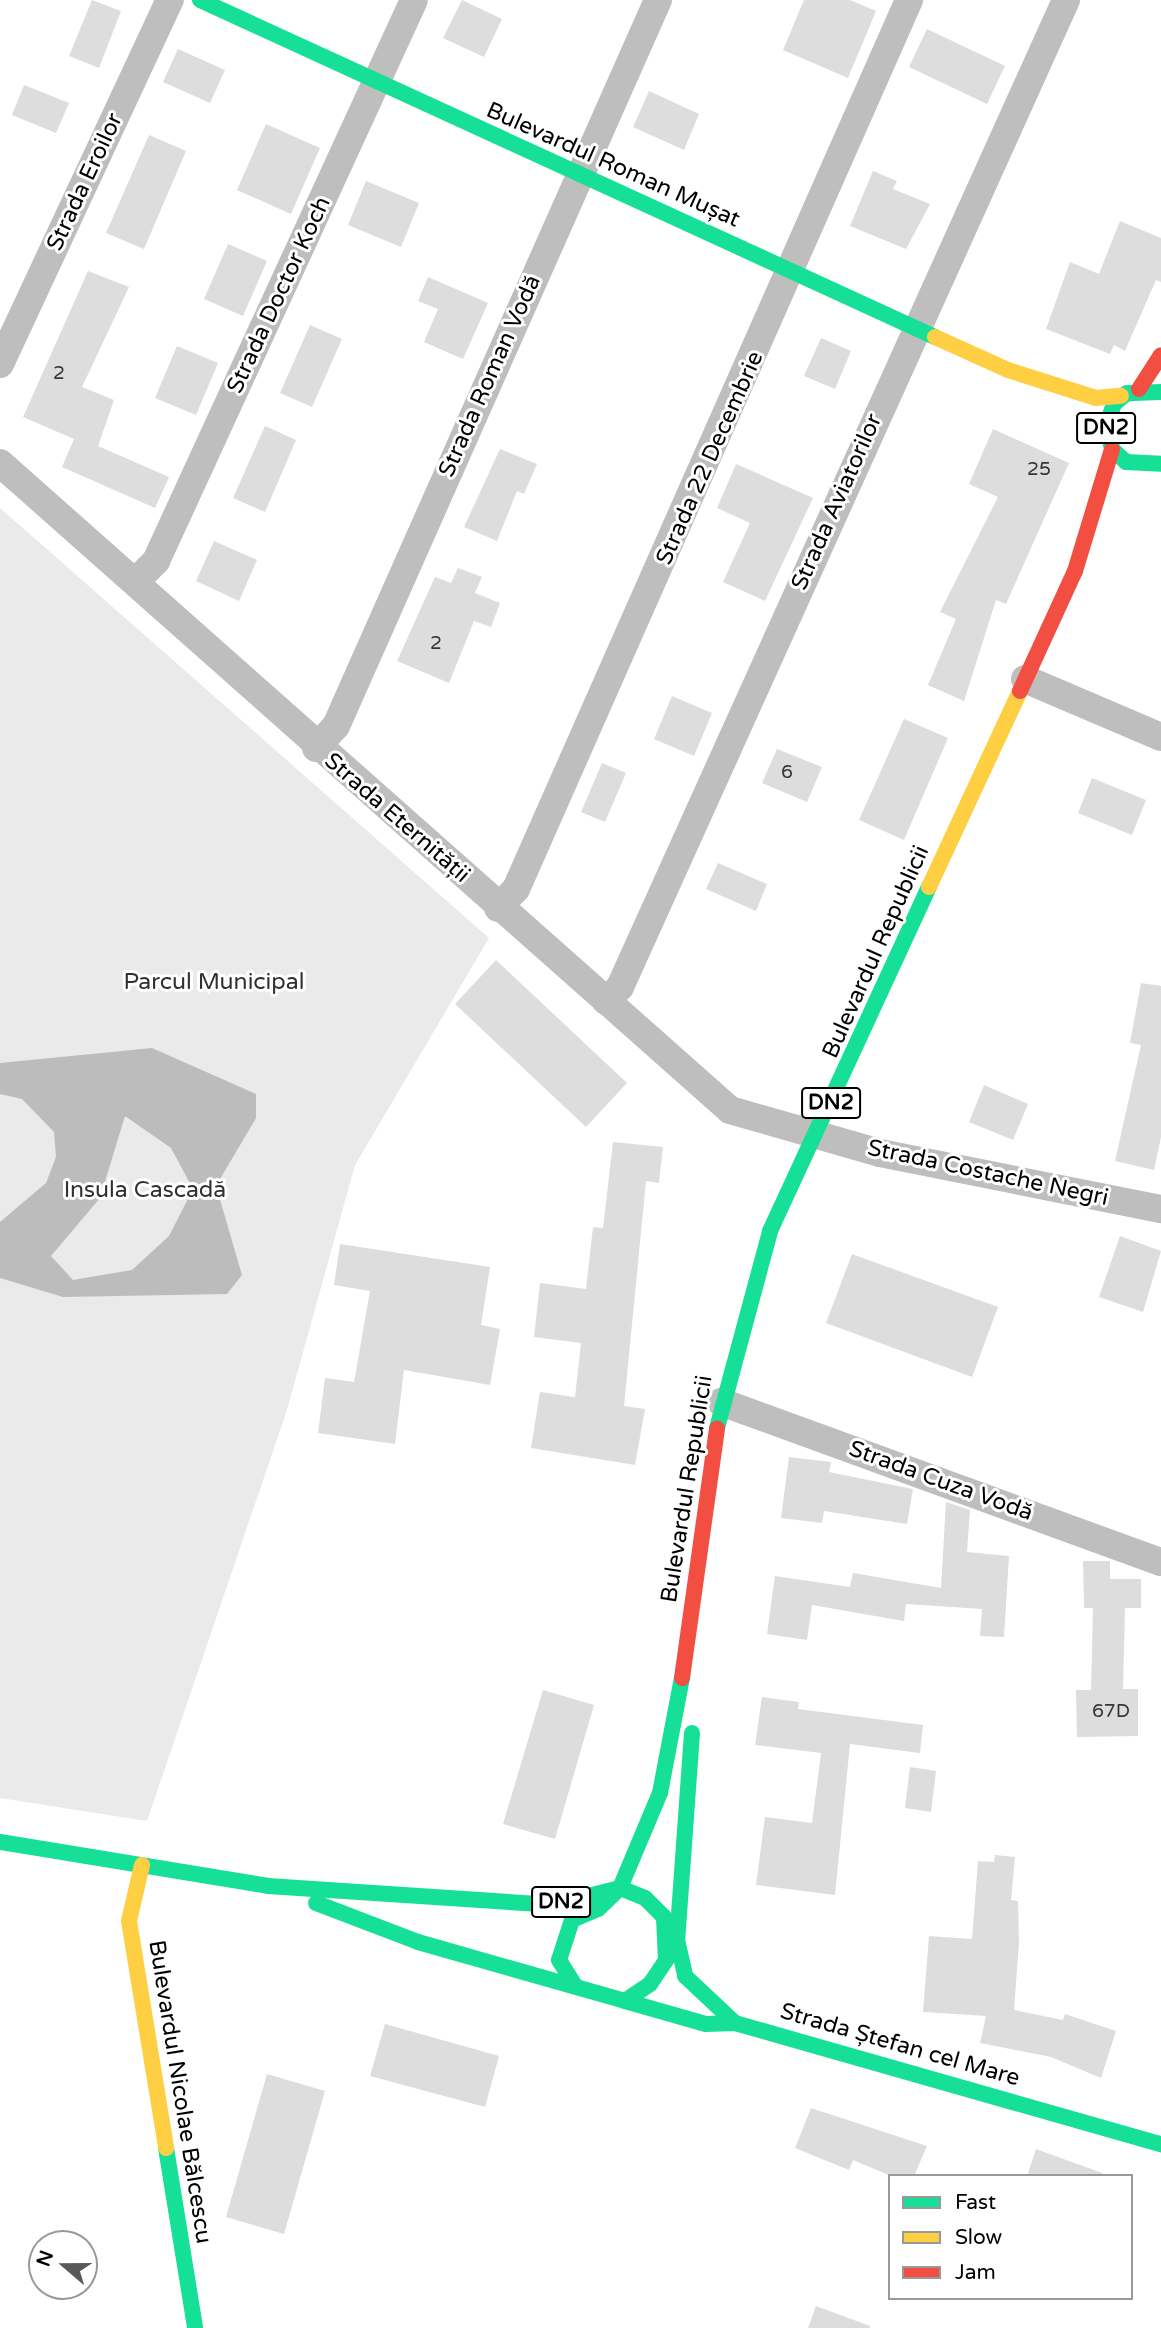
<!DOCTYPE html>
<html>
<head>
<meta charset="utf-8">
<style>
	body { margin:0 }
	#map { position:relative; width:1161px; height:2328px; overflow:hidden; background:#fff; font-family:"Varela Round",sans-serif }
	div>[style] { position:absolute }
	.green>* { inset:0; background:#eaeaea }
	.water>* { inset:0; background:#bcbcbc }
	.building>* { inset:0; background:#ddd }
	.street>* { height:28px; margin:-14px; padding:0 14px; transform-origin:14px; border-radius:14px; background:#bebebe }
	.fast>* { height:16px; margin:-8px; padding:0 8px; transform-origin:8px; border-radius:8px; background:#16e098 }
	.slow>* { height:16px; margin:-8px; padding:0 8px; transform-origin:8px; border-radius:8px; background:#ffcf43 }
	.jam>* { height:16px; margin:-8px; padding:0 8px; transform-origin:8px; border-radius:8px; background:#f24e42 }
	span { translate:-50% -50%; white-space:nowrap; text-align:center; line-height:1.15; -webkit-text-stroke:6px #fff; paint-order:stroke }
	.number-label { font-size:19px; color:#373737 }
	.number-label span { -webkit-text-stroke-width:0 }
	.shield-label span { padding:2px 5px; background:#fff; border:2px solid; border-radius:5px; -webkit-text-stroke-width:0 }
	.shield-label { font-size:21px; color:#000; font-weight:700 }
	.street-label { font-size:23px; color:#000 }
	.park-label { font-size:23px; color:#303030 }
	.legend { position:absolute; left:888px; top:2174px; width:245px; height:126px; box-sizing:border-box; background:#fff; border:2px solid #999; margin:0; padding:9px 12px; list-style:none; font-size:21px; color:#000 }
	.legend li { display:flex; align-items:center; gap:14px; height:35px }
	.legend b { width:35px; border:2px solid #999 }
	.north { position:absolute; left:28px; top:2230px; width:70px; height:70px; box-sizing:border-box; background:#fff; border:2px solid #999; border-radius:50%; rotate:290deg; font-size:19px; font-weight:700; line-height:28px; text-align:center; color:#000 }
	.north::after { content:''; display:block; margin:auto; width:24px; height:32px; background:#595959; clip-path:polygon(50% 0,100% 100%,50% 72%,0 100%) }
</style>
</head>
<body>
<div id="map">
	<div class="green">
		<i style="clip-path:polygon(0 508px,489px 938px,355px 1165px,287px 1410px,147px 1821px,0 1798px)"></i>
	</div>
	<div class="water">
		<i style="clip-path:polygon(evenodd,152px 1048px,256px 1094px,256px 1118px,216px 1186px,242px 1275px,227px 1294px,63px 1297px,0 1278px,0 1222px,46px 1183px,56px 1157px,54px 1132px,22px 1099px,0 1094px,0 1063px,152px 1048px,125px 1116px,171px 1148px,193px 1189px,169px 1236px,132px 1270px,73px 1280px,51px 1256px,100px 1198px,125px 1116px)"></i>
	</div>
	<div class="building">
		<i style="clip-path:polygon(92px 0,121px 11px,99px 68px,69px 56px)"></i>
		<i style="clip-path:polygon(462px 0,502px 19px,484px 57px,443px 38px)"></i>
		<i style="clip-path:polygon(804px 0,850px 0,876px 11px,848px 78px,783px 50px)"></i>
		<i style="clip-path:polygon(927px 29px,1005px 66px,987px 104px,909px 67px)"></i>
		<i style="clip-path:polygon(178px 49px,225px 70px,210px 103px,163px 82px)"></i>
		<i style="clip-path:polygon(24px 85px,69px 103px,56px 133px,12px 115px)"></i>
		<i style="clip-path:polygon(649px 91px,699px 114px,684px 150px,633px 127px)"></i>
		<i style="clip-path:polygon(266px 124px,320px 148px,291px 214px,237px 190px)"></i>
		<i style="clip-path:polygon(149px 135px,186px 151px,144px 249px,106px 233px)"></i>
		<i style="clip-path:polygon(873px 171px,897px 181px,893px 189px,930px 204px,906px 249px,850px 226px)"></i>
		<i style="clip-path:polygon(366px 181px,419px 203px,401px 247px,348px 225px)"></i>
		<i style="clip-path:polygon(1120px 221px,1161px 238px,1161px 282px,1156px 280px,1125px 351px,1114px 345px,1110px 354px,1046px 329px,1070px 262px,1099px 274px)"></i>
		<i style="clip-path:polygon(228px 244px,267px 261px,243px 316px,204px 299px)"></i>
		<i style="clip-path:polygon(88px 271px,129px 287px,82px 387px,114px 400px,98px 446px,169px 477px,155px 508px,62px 467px,74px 439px,23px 417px)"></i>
		<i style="clip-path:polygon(428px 277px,488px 303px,463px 359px,424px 342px,438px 309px,418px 301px)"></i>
		<i style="clip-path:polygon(310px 325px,342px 339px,312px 407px,280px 393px)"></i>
		<i style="clip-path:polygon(821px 338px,851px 351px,835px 389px,804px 376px)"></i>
		<i style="clip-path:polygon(177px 346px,218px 363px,196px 415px,155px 398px)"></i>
		<i style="clip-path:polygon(265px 426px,296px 440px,265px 512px,233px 498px)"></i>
		<i style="clip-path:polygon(993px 429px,1069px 463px,1006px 604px,996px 600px,964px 701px,928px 685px,956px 619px,940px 612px,998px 497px,969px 484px)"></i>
		<i style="clip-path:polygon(500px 449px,537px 464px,524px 494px,517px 491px,497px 541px,464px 527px)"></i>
		<i style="clip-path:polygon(736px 464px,813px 498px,765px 601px,723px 582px,750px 523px,717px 508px)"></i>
		<i style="clip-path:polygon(214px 541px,257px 560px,239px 601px,196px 581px)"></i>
		<i style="clip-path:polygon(458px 568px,482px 577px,475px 593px,500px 603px,491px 627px,474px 621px,449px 683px,397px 661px,435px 577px,451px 583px)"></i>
		<i style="clip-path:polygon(672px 696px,712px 713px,694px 756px,654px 739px)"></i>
		<i style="clip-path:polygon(904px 719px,948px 738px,904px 840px,859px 820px)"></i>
		<i style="clip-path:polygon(777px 749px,822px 767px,807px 802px,762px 783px)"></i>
		<i style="clip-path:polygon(602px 763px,626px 773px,605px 822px,581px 812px)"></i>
		<i style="clip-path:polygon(1092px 778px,1146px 800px,1132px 835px,1078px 813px)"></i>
		<i style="clip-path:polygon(718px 863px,767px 884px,756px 911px,706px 889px)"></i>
		<i style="clip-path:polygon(496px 960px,627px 1083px,586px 1127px,455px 1004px)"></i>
		<i style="clip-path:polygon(1141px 983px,1161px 986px,1161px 1137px,1154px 1170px,1115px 1161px,1141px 1045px,1130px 1043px)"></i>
		<i style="clip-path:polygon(984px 1085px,1028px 1104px,1013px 1140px,969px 1122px)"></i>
		<i style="clip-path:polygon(613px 1142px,663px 1147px,659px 1183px,646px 1181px,624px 1406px,645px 1409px,635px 1465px,531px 1448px,540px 1392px,575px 1397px,581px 1343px,534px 1337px,540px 1283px,586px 1289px,593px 1227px,603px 1228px)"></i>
		<i style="clip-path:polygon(1120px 1236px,1161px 1251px,1143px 1312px,1099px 1297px)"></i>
		<i style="clip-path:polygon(340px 1244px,490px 1267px,481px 1325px,500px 1329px,490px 1385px,404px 1370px,395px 1444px,318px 1433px,325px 1378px,354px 1382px,370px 1291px,334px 1285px)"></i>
		<i style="clip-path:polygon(852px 1254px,998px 1307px,972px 1377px,826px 1323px)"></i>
		<i style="clip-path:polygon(789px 1457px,831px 1462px,829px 1472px,913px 1489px,907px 1524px,824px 1511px,822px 1523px,781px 1518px)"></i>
		<i style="clip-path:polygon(946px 1502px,970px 1510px,967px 1552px,1009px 1556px,1004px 1637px,980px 1636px,982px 1609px,906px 1604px,904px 1621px,812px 1605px,807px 1640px,767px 1634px,775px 1576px,850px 1587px,853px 1573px,941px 1588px)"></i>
		<i style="clip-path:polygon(1083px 1561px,1110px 1561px,1110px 1579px,1141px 1579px,1141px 1608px,1125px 1608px,1123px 1689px,1138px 1689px,1138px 1736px,1077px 1737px,1076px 1690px,1091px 1690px,1093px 1608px,1084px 1608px)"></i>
		<i style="clip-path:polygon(543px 1690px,594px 1705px,555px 1839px,503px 1824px)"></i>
		<i style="clip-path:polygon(762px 1697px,799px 1702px,798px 1709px,923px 1725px,920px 1753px,850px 1744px,835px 1895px,756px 1885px,765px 1817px,812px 1823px,821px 1753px,755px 1745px)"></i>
		<i style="clip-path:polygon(910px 1767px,936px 1771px,931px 1812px,905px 1808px)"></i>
		<i style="clip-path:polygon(995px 1855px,1015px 1857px,1011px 1900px,1018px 1901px,1019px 1942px,1014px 2010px,1063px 2020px,1065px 2014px,1116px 2031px,1101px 2078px,1051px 2057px,980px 2043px,986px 2016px,923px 2012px,929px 1936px,972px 1939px,978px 1861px,994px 1862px)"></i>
		<i style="clip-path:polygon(385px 2024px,499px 2056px,485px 2107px,370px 2076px)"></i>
		<i style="clip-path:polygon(267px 2074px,325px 2091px,284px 2234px,226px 2217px)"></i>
		<i style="clip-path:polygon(811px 2108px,927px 2146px,914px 2176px,891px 2176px,853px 2160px,849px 2170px,795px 2148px)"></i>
		<i style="clip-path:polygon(1036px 2149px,1102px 2173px,1102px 2176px,1027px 2176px)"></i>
		<i style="clip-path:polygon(816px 2306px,870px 2326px,870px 2328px,808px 2328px)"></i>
	</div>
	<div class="street">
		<i style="left:0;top:364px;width:402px;rotate:-65deg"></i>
		<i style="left:0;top:463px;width:975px;rotate:41.55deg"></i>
		<i style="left:730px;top:1110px;width:156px;rotate:16deg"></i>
		<i style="left:880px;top:1153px;width:287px;rotate:11.3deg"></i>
		<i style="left:135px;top:582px;width:30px;rotate:-45deg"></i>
		<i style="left:156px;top:561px;width:617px;rotate:-65.3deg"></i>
		<i style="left:1025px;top:679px;width:148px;rotate:23.1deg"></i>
		<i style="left:316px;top:748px;width:30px;rotate:-48deg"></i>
		<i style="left:336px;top:726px;width:794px;rotate:-66.08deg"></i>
		<i style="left:498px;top:908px;width:26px;rotate:-47deg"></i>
		<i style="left:516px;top:889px;width:972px;rotate:-66.15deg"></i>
		<i style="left:606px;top:1001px;width:20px;rotate:-45deg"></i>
		<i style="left:620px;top:987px;width:1083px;rotate:-65.68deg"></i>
		<i style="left:721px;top:1402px;width:468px;rotate:20deg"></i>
	</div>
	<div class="fast">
		<i style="left:200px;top:0;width:809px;rotate:24.63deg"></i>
		<i style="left:1161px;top:392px;width:34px;rotate:178deg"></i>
		<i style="left:1127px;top:393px;width:17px;rotate:140deg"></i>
		<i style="left:1114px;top:404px;width:23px;rotate:110deg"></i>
		<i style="left:1106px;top:426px;width:24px;rotate:75deg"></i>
		<i style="left:1112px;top:449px;width:19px;rotate:43deg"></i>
		<i style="left:1126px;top:462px;width:35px;rotate:3deg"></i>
		<i style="left:717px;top:1428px;width:204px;rotate:-74.9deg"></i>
		<i style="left:770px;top:1231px;width:379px;rotate:-65.2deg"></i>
		<i style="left:692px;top:1733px;width:208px;rotate:94.1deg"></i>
		<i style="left:677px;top:1940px;width:37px;rotate:77deg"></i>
		<i style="left:685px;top:1976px;width:69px;rotate:43.2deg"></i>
		<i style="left:0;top:1842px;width:272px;rotate:9.3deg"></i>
		<i style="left:268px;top:1886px;width:285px;rotate:3.8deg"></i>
		<i style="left:552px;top:1905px;width:70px;rotate:-14deg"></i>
		<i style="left:620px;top:1888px;width:103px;rotate:-67.2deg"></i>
		<i style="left:660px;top:1793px;width:117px;rotate:-79.2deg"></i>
		<i style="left:316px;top:1903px;width:109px;rotate:20.9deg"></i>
		<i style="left:418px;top:1942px;width:215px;rotate:15.9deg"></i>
		<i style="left:625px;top:2001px;width:30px;rotate:-34deg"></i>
		<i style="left:650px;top:1984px;width:29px;rotate:-56deg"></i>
		<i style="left:666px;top:1960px;width:43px;rotate:-92.7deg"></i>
		<i style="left:664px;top:1917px;width:27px;rotate:-135deg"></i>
		<i style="left:645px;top:1898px;width:27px;rotate:-158deg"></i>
		<i style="left:620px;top:1888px;width:30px;rotate:136deg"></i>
		<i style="left:598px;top:1909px;width:28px;rotate:157deg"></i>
		<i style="left:572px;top:1920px;width:42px;rotate:108deg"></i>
		<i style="left:559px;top:1960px;width:31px;rotate:58deg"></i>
		<i style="left:625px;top:2001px;width:84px;rotate:15.9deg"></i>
		<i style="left:706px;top:2024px;width:29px;rotate:-2deg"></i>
		<i style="left:735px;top:2023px;width:443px;rotate:15.9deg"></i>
		<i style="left:166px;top:2148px;width:182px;rotate:80.8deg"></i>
	</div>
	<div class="slow">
		<i style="left:935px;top:337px;width:80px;rotate:24.3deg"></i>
		<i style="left:1008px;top:370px;width:92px;rotate:17.7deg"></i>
		<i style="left:1096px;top:398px;width:25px;rotate:-5deg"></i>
		<i style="left:929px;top:887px;width:216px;rotate:-65.1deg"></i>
		<i style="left:142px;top:1865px;width:57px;rotate:103.1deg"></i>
		<i style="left:129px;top:1921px;width:230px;rotate:80.7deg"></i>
	</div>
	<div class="jam">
		<i style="left:1139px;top:389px;width:40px;rotate:-57.1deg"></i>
		<i style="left:1020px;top:691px;width:132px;rotate:-65.4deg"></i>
		<i style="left:1075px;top:571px;width:127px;rotate:-73.1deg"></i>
		<i style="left:682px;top:1678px;width:252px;rotate:-82deg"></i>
	</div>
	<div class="number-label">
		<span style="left:59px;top:374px">2</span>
		<span style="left:1039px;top:470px">25</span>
		<span style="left:436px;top:644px">2</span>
		<span style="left:787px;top:773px">6</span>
		<span style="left:1111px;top:1712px">67D</span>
	</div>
	<div class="shield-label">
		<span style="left:1106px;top:428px">DN2</span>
		<span style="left:831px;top:1103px">DN2</span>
		<span style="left:561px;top:1902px">DN2</span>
	</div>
	<div class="street-label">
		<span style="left:613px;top:165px;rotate:24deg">Bulevardul Roman Mușat</span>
		<span style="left:85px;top:182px;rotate:-65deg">Strada Eroilor</span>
		<span style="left:279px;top:295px;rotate:-65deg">Strada Doctor Koch</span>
		<span style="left:490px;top:376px;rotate:-66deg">Strada Roman Vodă</span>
		<span style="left:710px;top:458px;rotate:-66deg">Strada 22 Decembrie</span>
		<span style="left:837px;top:502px;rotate:-66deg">Strada Aviatorilor</span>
		<span style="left:397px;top:818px;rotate:41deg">Strada Eternității</span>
		<span style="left:876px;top:952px;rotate:-66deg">Bulevardul Republicii</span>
		<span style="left:988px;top:1173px;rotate:12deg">Strada Costache Negri</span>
		<span style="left:941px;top:1481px;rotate:20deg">Strada Cuza Vodă</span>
		<span style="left:687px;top:1489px;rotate:-81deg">Bulevardul Republicii</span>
		<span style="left:900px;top:2045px;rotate:16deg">Strada Ștefan cel Mare</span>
		<span style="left:180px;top:2092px;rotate:81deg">Bulevardul Nicolae Bălcescu</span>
	</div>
	<div class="park-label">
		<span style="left:214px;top:982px">Parcul Municipal</span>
		<span style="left:145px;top:1190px">Insula Cascadă</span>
	</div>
	<ul class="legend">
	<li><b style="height:9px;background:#16e098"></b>Fast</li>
	<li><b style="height:9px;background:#ffcf43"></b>Slow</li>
	<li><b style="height:9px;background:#f24e42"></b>Jam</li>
	</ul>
	<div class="north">N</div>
</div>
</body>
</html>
